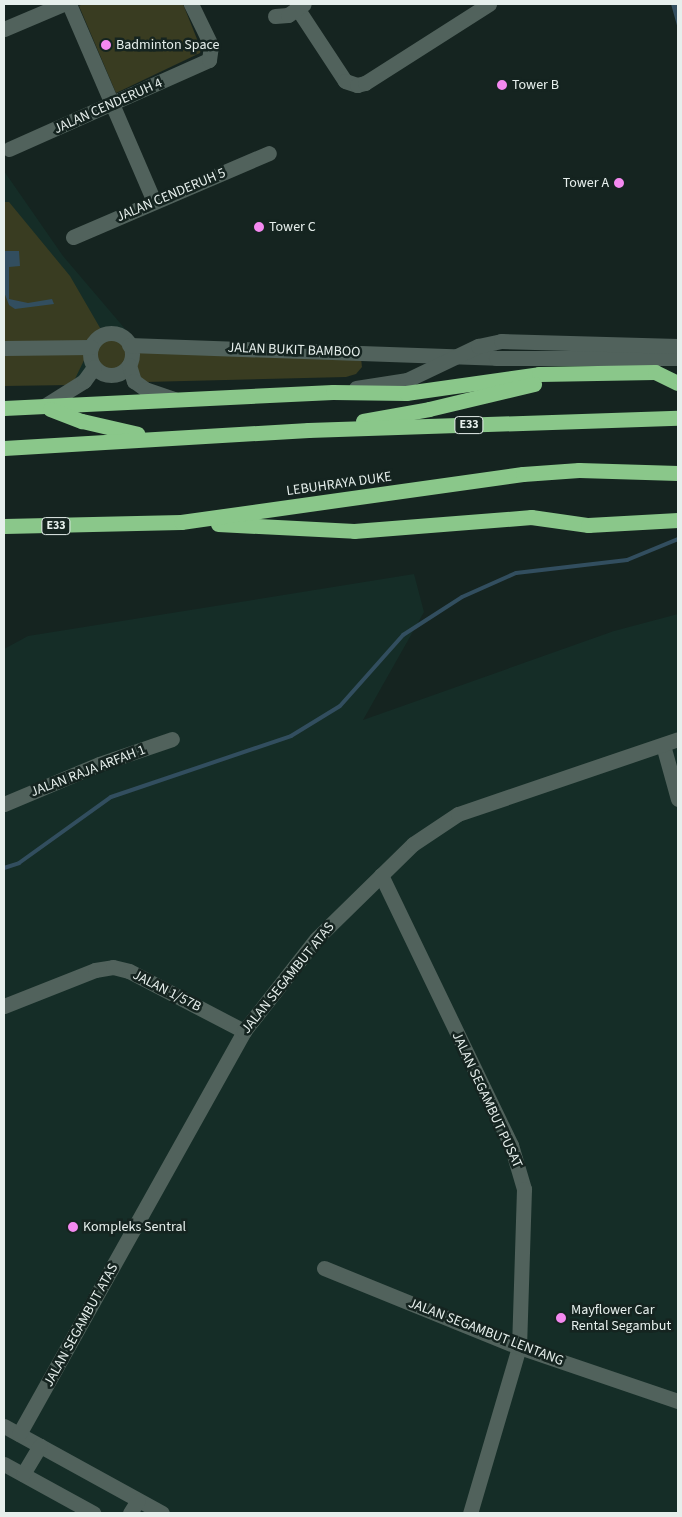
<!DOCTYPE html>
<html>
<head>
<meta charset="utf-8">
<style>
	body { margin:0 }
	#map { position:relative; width:682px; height:1517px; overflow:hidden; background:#152420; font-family:"Source Sans 3",sans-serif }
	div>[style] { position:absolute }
	.built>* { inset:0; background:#152d27 }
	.green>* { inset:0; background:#393c21 }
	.round { border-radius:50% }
	.water>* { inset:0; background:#324e5f }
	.stream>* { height:4px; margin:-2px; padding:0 2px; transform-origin:2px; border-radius:2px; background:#324e5f }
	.minor>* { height:15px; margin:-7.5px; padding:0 7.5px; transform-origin:7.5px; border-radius:7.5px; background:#51625c }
	.minor>.ring { margin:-7.5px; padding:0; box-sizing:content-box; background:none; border:15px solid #51625c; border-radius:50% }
	.highway>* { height:15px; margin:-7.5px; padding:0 7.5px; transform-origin:7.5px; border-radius:7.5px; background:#8ac78a }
	.dots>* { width:14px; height:14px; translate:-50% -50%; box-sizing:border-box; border:2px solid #152420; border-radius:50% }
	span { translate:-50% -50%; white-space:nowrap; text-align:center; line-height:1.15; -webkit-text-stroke:5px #152420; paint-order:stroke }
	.shield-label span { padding:1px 4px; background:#152420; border:1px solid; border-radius:4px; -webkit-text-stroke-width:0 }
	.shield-label { font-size:12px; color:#e6efec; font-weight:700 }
	.poi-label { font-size:14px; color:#e6efec }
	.left { translate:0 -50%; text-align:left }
	.right { translate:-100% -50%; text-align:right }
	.street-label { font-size:14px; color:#e6efec }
	.frame { position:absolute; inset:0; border:5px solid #e6efec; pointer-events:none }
</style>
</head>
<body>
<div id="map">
	<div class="built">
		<i style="clip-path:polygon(4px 171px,63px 256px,132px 337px,148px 376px,4px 381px)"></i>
		<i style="clip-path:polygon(414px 574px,424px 612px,363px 720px,614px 631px,678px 614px,678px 1513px,4px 1513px,4px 649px,28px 636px)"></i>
	</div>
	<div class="green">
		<i style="clip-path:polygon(83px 4px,183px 4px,201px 49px,200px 53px,116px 93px,79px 6px)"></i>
		<i style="clip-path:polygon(4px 202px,9px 202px,70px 276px,103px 333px,90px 348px,72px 385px,4px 386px)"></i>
		<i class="round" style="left:96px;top:339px;width:30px;height:30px"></i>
		<i style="clip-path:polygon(135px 348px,361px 358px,362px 367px,356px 374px,346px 377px,145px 382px,138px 378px,134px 365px)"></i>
	</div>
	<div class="water">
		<i style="clip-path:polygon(671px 4px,678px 4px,678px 29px)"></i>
		<i style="clip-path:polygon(4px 251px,19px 251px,20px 266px,9px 267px,9px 299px,28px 303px,52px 299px,54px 304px,15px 309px,9px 305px,4px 292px)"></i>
	</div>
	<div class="stream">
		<i style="left:4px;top:868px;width:16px;rotate:-18deg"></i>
		<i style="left:19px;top:863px;width:113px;rotate:-35.7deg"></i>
		<i style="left:111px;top:797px;width:190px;rotate:-18.7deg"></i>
		<i style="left:291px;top:736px;width:57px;rotate:-31.5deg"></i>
		<i style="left:340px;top:706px;width:95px;rotate:-48.4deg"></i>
		<i style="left:403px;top:635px;width:70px;rotate:-32.8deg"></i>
		<i style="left:462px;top:597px;width:59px;rotate:-24deg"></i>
		<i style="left:516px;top:573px;width:112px;rotate:-6.7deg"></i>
		<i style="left:627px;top:560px;width:55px;rotate:-22.4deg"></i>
	</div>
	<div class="minor">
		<i style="left:69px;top:4px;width:215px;rotate:66.7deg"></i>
		<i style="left:297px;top:8px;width:87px;rotate:56.7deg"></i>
		<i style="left:345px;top:81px;width:13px;rotate:18deg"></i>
		<i style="left:357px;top:85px;width:8px;rotate:-14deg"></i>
		<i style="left:365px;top:83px;width:147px;rotate:-32.5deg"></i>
		<i style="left:275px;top:16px;width:13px;rotate:-4deg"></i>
		<i style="left:288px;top:15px;width:19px;rotate:-35deg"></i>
		<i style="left:4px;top:29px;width:64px;rotate:-23deg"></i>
		<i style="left:9px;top:149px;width:219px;rotate:-24deg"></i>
		<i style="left:209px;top:60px;width:15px;rotate:-82deg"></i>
		<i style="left:211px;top:45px;width:46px;rotate:-116deg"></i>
		<i style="left:73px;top:237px;width:213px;rotate:-23.2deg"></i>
		<i class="ring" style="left:90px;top:333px;width:27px;height:27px"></i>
		<i style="left:129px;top:345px;width:367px;rotate:2deg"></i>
		<i style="left:496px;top:358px;width:182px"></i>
		<i style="left:4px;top:348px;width:87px;rotate:-0.7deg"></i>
		<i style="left:129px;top:365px;width:17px;rotate:73deg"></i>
		<i style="left:134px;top:381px;width:14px;rotate:36deg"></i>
		<i style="left:145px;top:389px;width:31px;rotate:19deg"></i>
		<i style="left:356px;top:388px;width:52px;rotate:-8.9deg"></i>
		<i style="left:407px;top:380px;width:79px;rotate:-25.6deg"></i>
		<i style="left:478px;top:346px;width:24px;rotate:-12deg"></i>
		<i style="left:501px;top:341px;width:177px;rotate:1.6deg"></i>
		<i style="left:44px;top:406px;width:47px;rotate:-32deg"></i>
		<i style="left:84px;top:381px;width:17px;rotate:-54deg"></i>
		<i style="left:663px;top:745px;width:56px;rotate:74.5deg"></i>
		<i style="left:4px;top:804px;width:103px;rotate:-22.8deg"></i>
		<i style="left:99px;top:764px;width:77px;rotate:-18.9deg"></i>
		<i style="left:381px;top:875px;width:300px;rotate:64.3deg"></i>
		<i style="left:511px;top:1145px;width:46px;rotate:73.5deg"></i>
		<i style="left:524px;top:1189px;width:158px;rotate:91.8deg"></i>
		<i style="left:519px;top:1347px;width:173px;rotate:106.4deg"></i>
		<i style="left:4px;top:1006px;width:98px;rotate:-21.6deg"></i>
		<i style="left:95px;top:970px;width:18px;rotate:-9deg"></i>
		<i style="left:113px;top:967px;width:16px;rotate:14deg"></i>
		<i style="left:129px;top:971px;width:130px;rotate:27.6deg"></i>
		<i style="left:324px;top:1268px;width:210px;rotate:22.1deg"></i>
		<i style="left:519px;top:1347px;width:168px;rotate:18.8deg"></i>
		<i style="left:4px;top:1426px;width:180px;rotate:28.8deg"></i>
		<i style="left:19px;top:1434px;width:462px;rotate:-60.8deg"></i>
		<i style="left:244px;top:1031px;width:118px;rotate:-51.9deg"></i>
		<i style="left:317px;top:938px;width:134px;rotate:-44.4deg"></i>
		<i style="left:413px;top:844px;width:54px;rotate:-33.7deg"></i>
		<i style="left:458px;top:814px;width:232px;rotate:-18.8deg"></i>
		<i style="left:4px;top:1464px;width:102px;rotate:28.8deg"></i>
		<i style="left:23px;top:1474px;width:33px;rotate:-59deg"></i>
		<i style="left:130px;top:1513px;width:15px;rotate:-58deg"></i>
	</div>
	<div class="highway">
		<i style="left:4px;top:408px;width:329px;rotate:-2.8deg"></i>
		<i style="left:333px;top:392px;width:73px;rotate:0.8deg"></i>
		<i style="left:406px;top:393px;width:134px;rotate:-8.1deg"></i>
		<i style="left:539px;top:374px;width:116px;rotate:-1deg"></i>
		<i style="left:655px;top:372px;width:25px;rotate:26deg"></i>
		<i style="left:50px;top:409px;width:34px;rotate:21deg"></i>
		<i style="left:82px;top:421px;width:57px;rotate:13.1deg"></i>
		<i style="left:363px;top:421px;width:67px;rotate:-10.3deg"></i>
		<i style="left:429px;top:409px;width:108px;rotate:-13.4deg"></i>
		<i style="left:4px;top:448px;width:305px;rotate:-3.4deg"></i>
		<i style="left:308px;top:430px;width:370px;rotate:-1.9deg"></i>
		<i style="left:218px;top:524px;width:136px;rotate:2.9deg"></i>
		<i style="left:354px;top:531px;width:178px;rotate:-4.5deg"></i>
		<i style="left:531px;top:517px;width:58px;rotate:8deg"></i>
		<i style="left:588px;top:525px;width:90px;rotate:-3.2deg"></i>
		<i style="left:4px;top:526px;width:177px;rotate:-1.3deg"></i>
		<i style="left:181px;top:522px;width:345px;rotate:-8deg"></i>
		<i style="left:523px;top:474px;width:56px;rotate:-4.1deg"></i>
		<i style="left:579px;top:470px;width:99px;rotate:1.7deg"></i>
	</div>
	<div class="dots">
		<i style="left:106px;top:45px;background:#f489f0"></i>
		<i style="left:502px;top:85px;background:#f489f0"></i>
		<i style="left:619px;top:183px;background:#f489f0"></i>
		<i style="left:259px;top:227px;background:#f489f0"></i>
		<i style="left:73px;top:1227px;background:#f489f0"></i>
		<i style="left:561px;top:1318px;background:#f489f0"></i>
	</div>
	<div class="shield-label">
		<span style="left:469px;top:425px">E33</span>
		<span style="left:56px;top:526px">E33</span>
	</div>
	<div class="poi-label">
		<span class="left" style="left:116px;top:45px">Badminton Space</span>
		<span class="left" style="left:512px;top:85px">Tower B</span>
		<span class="right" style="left:609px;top:183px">Tower A</span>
		<span class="left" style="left:269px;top:227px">Tower C</span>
		<span class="left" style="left:83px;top:1227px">Kompleks Sentral</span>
		<span class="left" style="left:571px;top:1318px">Mayflower Car<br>Rental Segambut</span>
	</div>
	<div class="street-label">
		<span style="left:108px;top:106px;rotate:-24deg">JALAN CENDERUH 4</span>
		<span style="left:171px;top:195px;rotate:-23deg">JALAN CENDERUH 5</span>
		<span style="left:294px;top:350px;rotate:2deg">JALAN BUKIT BAMBOO</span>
		<span style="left:339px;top:484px;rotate:-8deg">LEBUHRAYA DUKE</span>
		<span style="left:88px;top:771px;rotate:-21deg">JALAN RAJA ARFAH 1</span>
		<span style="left:288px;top:978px;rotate:-51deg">JALAN SEGAMBUT ATAS</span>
		<span style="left:167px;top:991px;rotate:27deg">JALAN 1/57B</span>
		<span style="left:487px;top:1100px;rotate:65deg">JALAN SEGAMBUT PUSAT</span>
		<span style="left:81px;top:1325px;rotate:-61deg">JALAN SEGAMBUT ATAS</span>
		<span style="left:486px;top:1332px;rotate:21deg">JALAN SEGAMBUT LENTANG</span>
	</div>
	<div class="frame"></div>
</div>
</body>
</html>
